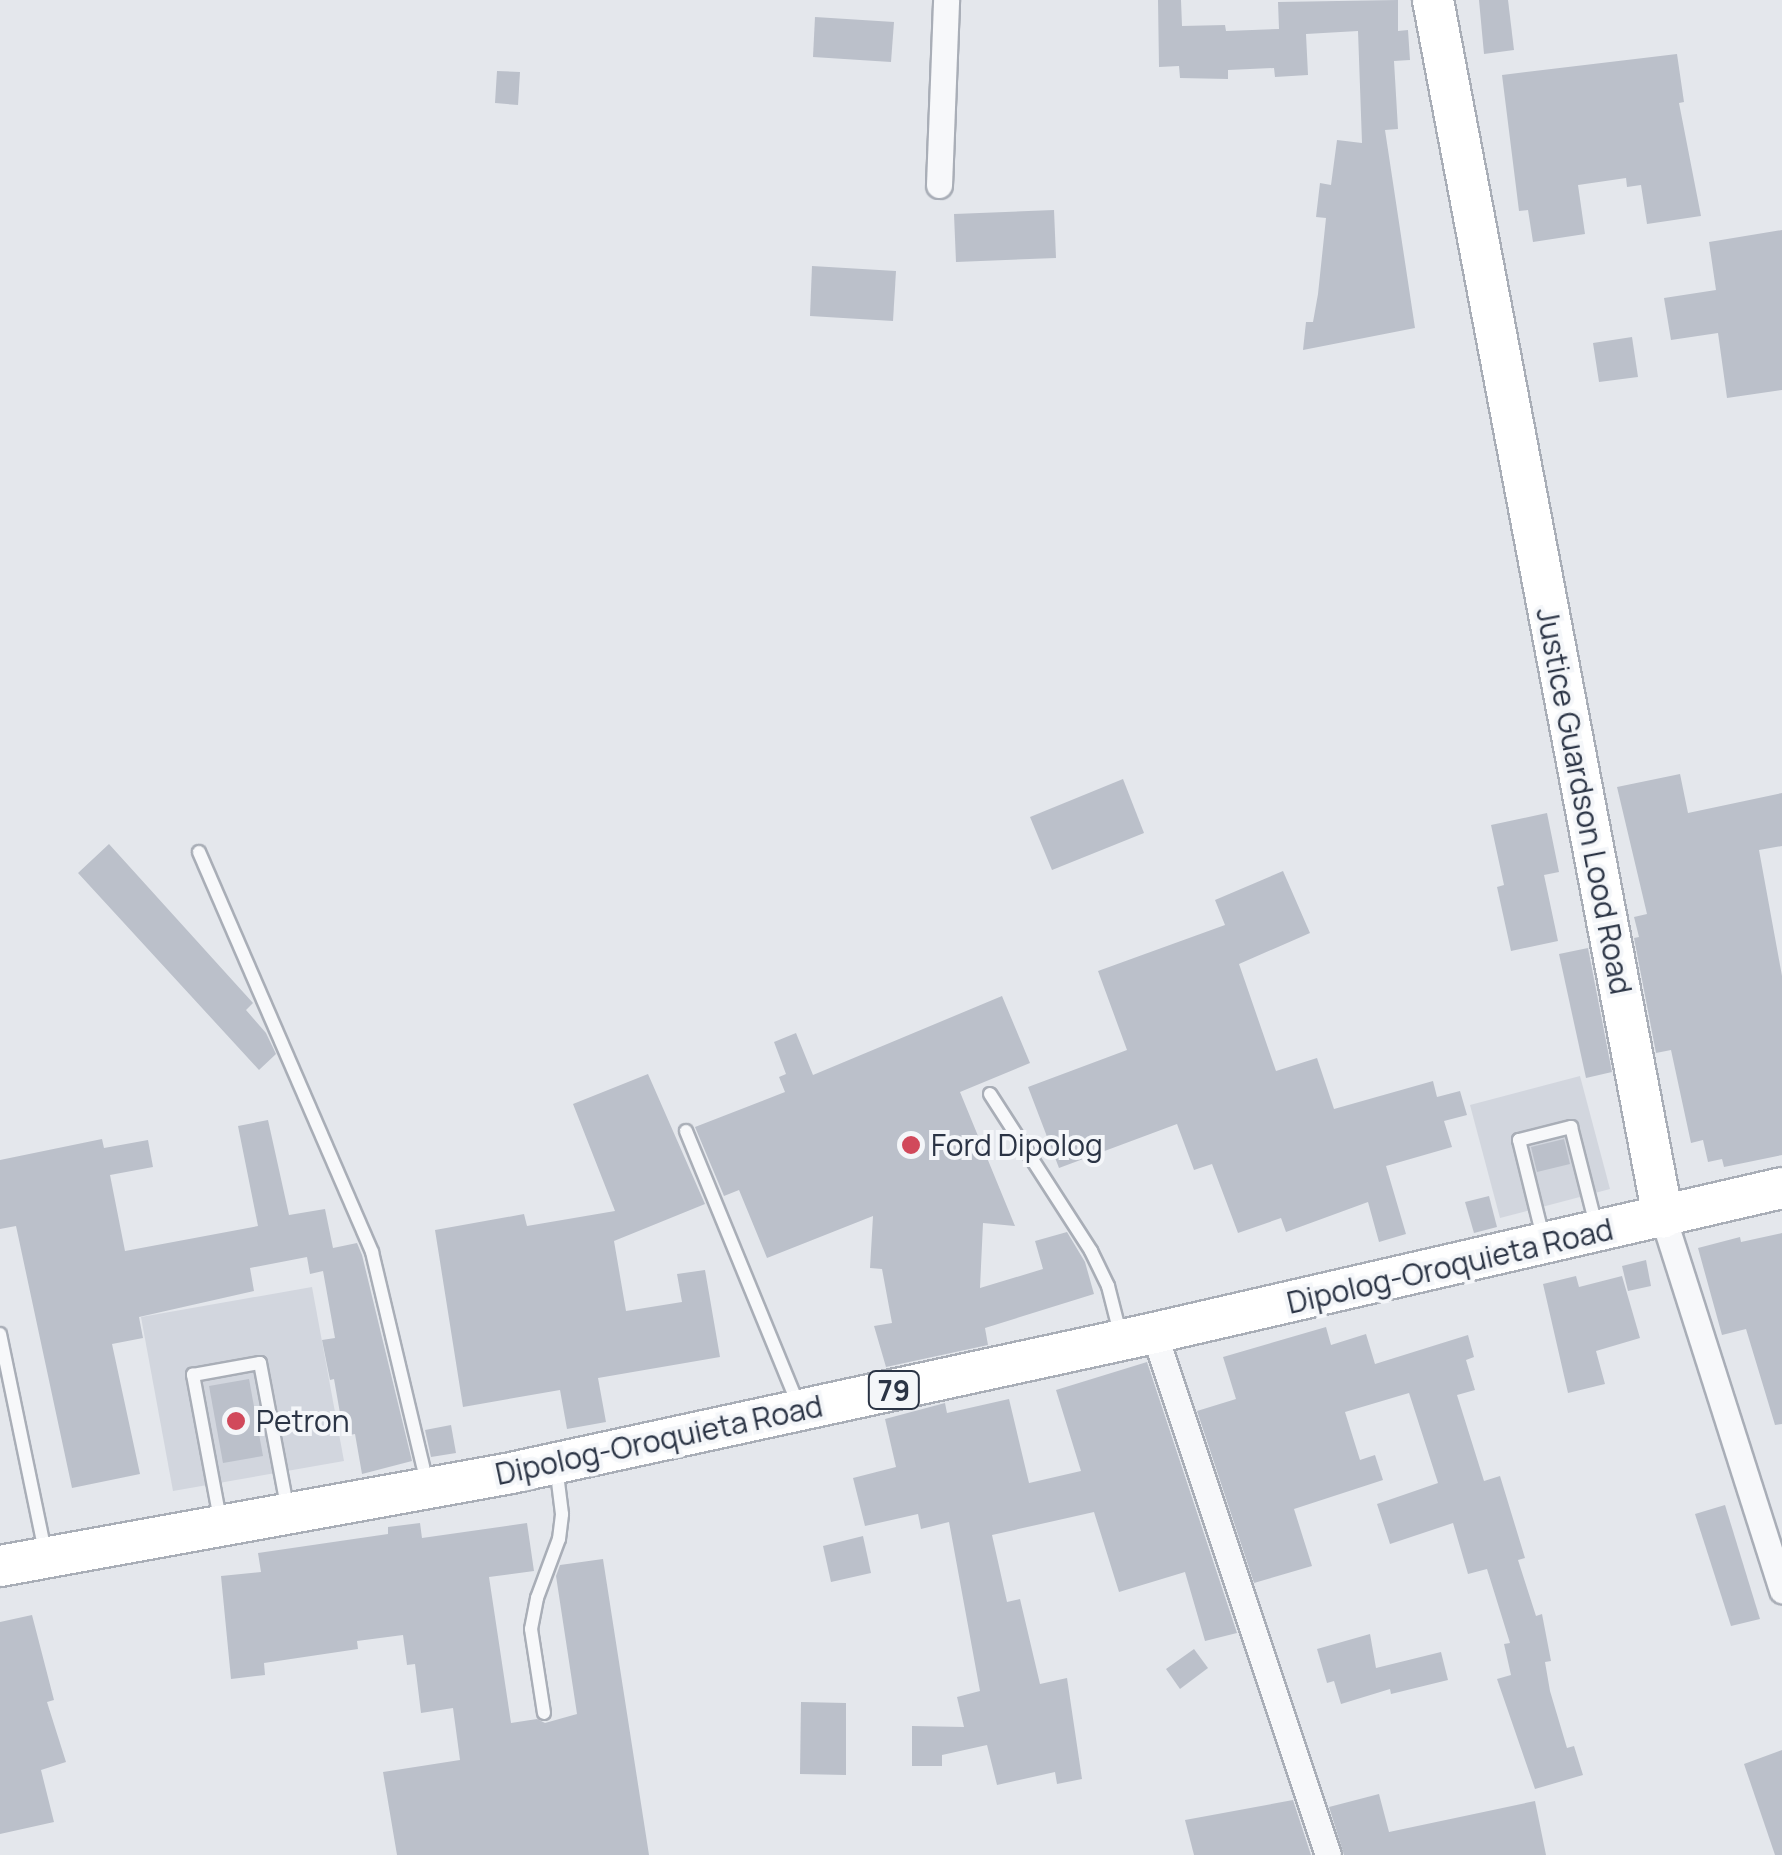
<!DOCTYPE html>
<html>
<head>
<meta charset="utf-8">
<style>
	body { margin:0 }
	#map { position:relative; width:1782px; height:1855px; overflow:hidden; background:#e4e7ec; font-family:Manrope,sans-serif }
	div>[style] { position:absolute }
	.built>* { inset:0; background:#d2d6de }
	.building>* { inset:0; background:#bbc0ca }
	.roads { filter:drop-shadow(2px 0 #a9aeb7) drop-shadow(-2px 0 #a9aeb7) drop-shadow(0 2px #a9aeb7) drop-shadow(0 -2px #a9aeb7) }
	.lane>* { height:12px; margin:-6px; padding:0 6px; transform-origin:6px; border-radius:6px; background:#f7f8fa }
	.street>* { height:25px; margin:-12.5px; padding:0 12.5px; transform-origin:12.5px; border-radius:12.5px; background:#f7f8fa }
	.primary>* { height:40px; margin:-20px; padding:0 20px; transform-origin:20px; border-radius:20px; background:#fff }
	.dots>* { width:28px; height:28px; translate:-50% -50%; box-sizing:border-box; border:5px solid #f4f6f9; border-radius:50% }
	span { translate:-50% -50%; white-space:nowrap; text-align:center; line-height:1.15; -webkit-text-stroke:8px #f4f6f9; paint-order:stroke }
	.shield-label span { padding:2px 8px; background:#f4f6f9; border:2px solid; border-radius:8px; -webkit-text-stroke-width:0 }
	.shield-label { font-size:28px; color:#2b3445; font-weight:700 }
	.street-label { font-size:30px; color:#2b3445 }
	.poi-label { font-size:30px; color:#2b3445 }
	.left { translate:0 -50%; text-align:left }
</style>
</head>
<body>
<div id="map">
	<div class="built">
		<i style="clip-path:polygon(1580px 1076px,1610px 1189px,1500px 1218px,1470px 1105px)"></i>
		<i style="clip-path:polygon(312px 1287px,344px 1461px,173px 1491px,141px 1317px)"></i>
	</div>
	<div class="building">
		<i style="clip-path:polygon(1158px 0,1181px 0,1182px 26px,1225px 25px,1226px 31px,1279px 29px,1278px 2px,1398px 0,1398px 31px,1408px 30px,1410px 60px,1394px 61px,1398px 129px,1385px 130px,1415px 328px,1303px 350px,1306px 322px,1313px 322px,1318px 294px,1326px 218px,1316px 217px,1320px 183px,1331px 185px,1337px 140px,1362px 143px,1358px 31px,1306px 34px,1308px 75px,1275px 77px,1274px 68px,1228px 70px,1228px 79px,1180px 78px,1179px 66px,1159px 67px)"></i>
		<i style="clip-path:polygon(1479px 0,1508px 0,1514px 50px,1484px 54px)"></i>
		<i style="clip-path:polygon(815px 17px,894px 22px,891px 62px,813px 57px)"></i>
		<i style="clip-path:polygon(1677px 54px,1684px 102px,1679px 103px,1701px 216px,1647px 224px,1641px 185px,1627px 187px,1626px 178px,1578px 185px,1585px 234px,1533px 242px,1528px 210px,1519px 211px,1502px 75px)"></i>
		<i style="clip-path:polygon(497px 71px,520px 72px,518px 105px,495px 103px)"></i>
		<i style="clip-path:polygon(1054px 210px,1056px 258px,956px 262px,954px 214px)"></i>
		<i style="clip-path:polygon(1782px 230px,1782px 390px,1727px 398px,1718px 333px,1671px 340px,1664px 298px,1716px 290px,1709px 242px)"></i>
		<i style="clip-path:polygon(812px 266px,896px 271px,893px 321px,810px 316px)"></i>
		<i style="clip-path:polygon(1632px 337px,1638px 377px,1599px 382px,1593px 343px)"></i>
		<i style="clip-path:polygon(1680px 774px,1688px 813px,1782px 793px,1782px 846px,1759px 850px,1782px 976px,1782px 1155px,1724px 1167px,1722px 1159px,1708px 1162px,1703px 1140px,1691px 1143px,1671px 1050px,1656px 1053px,1634px 938px,1639px 937px,1634px 917px,1647px 914px,1617px 787px)"></i>
		<i style="clip-path:polygon(1123px 779px,1144px 833px,1052px 870px,1030px 817px)"></i>
		<i style="clip-path:polygon(1547px 813px,1559px 872px,1544px 875px,1558px 941px,1511px 951px,1497px 887px,1504px 885px,1491px 825px)"></i>
		<i style="clip-path:polygon(109px 844px,253px 1003px,246px 1010px,266px 1033px,276px 1054px,259px 1070px,78px 873px)"></i>
		<i style="clip-path:polygon(1283px 871px,1310px 933px,1239px 964px,1276px 1071px,1317px 1058px,1334px 1109px,1433px 1081px,1437px 1097px,1460px 1091px,1467px 1115px,1444px 1121px,1452px 1147px,1386px 1166px,1406px 1234px,1379px 1242px,1368px 1202px,1286px 1232px,1281px 1218px,1238px 1233px,1212px 1164px,1194px 1170px,1177px 1124px,1059px 1168px,1028px 1087px,1127px 1050px,1098px 971px,1225px 925px,1215px 900px)"></i>
		<i style="clip-path:polygon(1588px 948px,1612px 1072px,1586px 1078px,1559px 954px)"></i>
		<i style="clip-path:polygon(1002px 996px,1030px 1063px,960px 1092px,1015px 1226px,983px 1223px,980px 1288px,1043px 1269px,1035px 1241px,1067px 1232px,1085px 1262px,1094px 1294px,985px 1328px,988px 1345px,886px 1367px,874px 1326px,892px 1323px,882px 1269px,870px 1268px,873px 1216px,767px 1258px,739px 1190px,724px 1196px,695px 1127px,785px 1092px,779px 1077px,786px 1074px,774px 1042px,796px 1033px,813px 1075px)"></i>
		<i style="clip-path:polygon(648px 1074px,705px 1204px,614px 1241px,626px 1311px,682px 1302px,677px 1274px,705px 1270px,720px 1357px,598px 1378px,606px 1422px,567px 1429px,560px 1390px,463px 1407px,435px 1230px,524px 1214px,527px 1226px,615px 1211px,573px 1104px)"></i>
		<i style="clip-path:polygon(268px 1120px,289px 1215px,325px 1209px,333px 1248px,357px 1243px,362px 1255px,412px 1461px,362px 1474px,355px 1434px,344px 1436px,334px 1379px,330px 1380px,322px 1340px,335px 1338px,323px 1271px,310px 1274px,307px 1257px,250px 1268px,254px 1291px,139px 1317px,143px 1338px,112px 1344px,140px 1474px,72px 1488px,16px 1226px,0 1229px,0 1160px,102px 1139px,104px 1148px,148px 1140px,153px 1167px,110px 1175px,125px 1251px,258px 1226px,238px 1126px)"></i>
		<i style="clip-path:polygon(1564px 1139px,1570px 1164px,1537px 1172px,1531px 1147px)"></i>
		<i style="clip-path:polygon(1489px 1196px,1497px 1227px,1474px 1233px,1465px 1202px)"></i>
		<i style="clip-path:polygon(1782px 1233px,1782px 1424px,1775px 1425px,1746px 1329px,1722px 1335px,1698px 1248px,1740px 1237px,1741px 1242px)"></i>
		<i style="clip-path:polygon(1646px 1260px,1651px 1286px,1628px 1291px,1622px 1266px)"></i>
		<i style="clip-path:polygon(1576px 1276px,1579px 1287px,1622px 1276px,1640px 1338px,1596px 1351px,1605px 1384px,1568px 1393px,1543px 1284px)"></i>
		<i style="clip-path:polygon(1326px 1327px,1331px 1345px,1366px 1334px,1375px 1364px,1468px 1335px,1474px 1357px,1466px 1360px,1475px 1390px,1457px 1395px,1484px 1481px,1500px 1476px,1525px 1558px,1518px 1560px,1536px 1616px,1542px 1614px,1551px 1661px,1545px 1662px,1550px 1691px,1567px 1748px,1574px 1746px,1583px 1775px,1535px 1789px,1497px 1679px,1511px 1675px,1504px 1644px,1510px 1643px,1487px 1569px,1468px 1574px,1453px 1523px,1390px 1544px,1377px 1504px,1438px 1483px,1409px 1393px,1345px 1412px,1360px 1460px,1375px 1455px,1383px 1480px,1294px 1509px,1312px 1566px,1254px 1583px,1197px 1411px,1236px 1399px,1223px 1357px)"></i>
		<i style="clip-path:polygon(1147px 1362px,1237px 1633px,1205px 1641px,1185px 1572px,1119px 1592px,1094px 1512px,992px 1535px,1007px 1602px,1020px 1599px,1040px 1684px,1067px 1678px,1082px 1779px,1057px 1784px,1055px 1772px,997px 1785px,987px 1745px,942px 1755px,942px 1766px,912px 1766px,912px 1726px,964px 1727px,957px 1697px,980px 1691px,949px 1522px,921px 1529px,918px 1514px,865px 1526px,853px 1478px,896px 1467px,885px 1419px,945px 1403px,947px 1413px,1009px 1399px,1029px 1483px,1081px 1471px,1056px 1390px)"></i>
		<i style="clip-path:polygon(249px 1379px,263px 1456px,223px 1463px,209px 1386px)"></i>
		<i style="clip-path:polygon(451px 1425px,456px 1453px,431px 1457px,425px 1430px)"></i>
		<i style="clip-path:polygon(1725px 1505px,1760px 1619px,1731px 1626px,1695px 1514px)"></i>
		<i style="clip-path:polygon(420px 1523px,422px 1538px,527px 1523px,534px 1571px,489px 1577px,511px 1723px,537px 1719px,545px 1723px,577px 1714px,556px 1576px,560px 1565px,603px 1559px,649px 1855px,397px 1855px,383px 1772px,460px 1760px,453px 1708px,421px 1713px,415px 1664px,407px 1665px,403px 1635px,357px 1641px,358px 1649px,264px 1663px,265px 1675px,231px 1679px,221px 1576px,261px 1572px,258px 1553px,388px 1534px,388px 1527px)"></i>
		<i style="clip-path:polygon(863px 1536px,871px 1573px,831px 1582px,823px 1546px)"></i>
		<i style="clip-path:polygon(32px 1615px,54px 1700px,47px 1702px,66px 1762px,41px 1770px,54px 1822px,0 1834px,0 1622px)"></i>
		<i style="clip-path:polygon(1370px 1634px,1376px 1668px,1441px 1652px,1448px 1680px,1391px 1694px,1390px 1689px,1341px 1704px,1334px 1681px,1327px 1683px,1317px 1649px)"></i>
		<i style="clip-path:polygon(1194px 1649px,1208px 1668px,1180px 1689px,1166px 1669px)"></i>
		<i style="clip-path:polygon(801px 1702px,846px 1703px,846px 1775px,800px 1774px)"></i>
		<i style="clip-path:polygon(1782px 1750px,1782px 1855px,1775px 1855px,1744px 1764px)"></i>
		<i style="clip-path:polygon(1379px 1794px,1389px 1832px,1535px 1801px,1546px 1855px,1344px 1855px,1329px 1807px)"></i>
		<i style="clip-path:polygon(1293px 1800px,1311px 1855px,1194px 1855px,1185px 1820px)"></i>
	</div>
	<div class="roads">
		<div class="lane">
			<i style="left:199px;top:852px;width:436px;rotate:66.6deg"></i>
			<i style="left:372px;top:1252px;width:236px;rotate:76.6deg"></i>
			<i style="left:990px;top:1094px;width:187px;rotate:57.2deg"></i>
			<i style="left:1091px;top:1251px;width:39px;rotate:64deg"></i>
			<i style="left:1108px;top:1286px;width:49px;rotate:75.7deg"></i>
			<i style="left:686px;top:1131px;width:297px;rotate:67.7deg"></i>
			<i style="left:1543px;top:1237px;width:100px;rotate:-103.9deg"></i>
			<i style="left:1519px;top:1140px;width:54px;rotate:-14deg"></i>
			<i style="left:1571px;top:1127px;width:101px;rotate:75.7deg"></i>
			<i style="left:0;top:1334px;width:223px;rotate:78.3deg"></i>
			<i style="left:220px;top:1519px;width:147px;rotate:-100.6deg"></i>
			<i style="left:193px;top:1375px;width:68px;rotate:-10.2deg"></i>
			<i style="left:260px;top:1363px;width:146px;rotate:79.3deg"></i>
			<i style="left:544px;top:1713px;width:85px;rotate:-98.8deg"></i>
			<i style="left:531px;top:1629px;width:32px;rotate:-79deg"></i>
			<i style="left:537px;top:1598px;width:63px;rotate:-69.6deg"></i>
			<i style="left:559px;top:1539px;width:25px;rotate:-83deg"></i>
			<i style="left:562px;top:1514px;width:48px;rotate:-97.1deg"></i>
		</div>
		<div class="street">
			<i style="left:939px;top:185px;width:185px;rotate:-87.8deg"></i>
			<i style="left:1663px;top:1217px;width:392px;rotate:72.3deg"></i>
			<i style="left:1154px;top:1333px;width:550px;rotate:71.57deg"></i>
		</div>
		<div class="primary">
			<i style="left:1433px;top:0;width:1239px;rotate:79.3deg"></i>
			<i style="left:0;top:1566px;width:519px;rotate:-10.31deg"></i>
			<i style="left:511px;top:1473px;width:658px;rotate:-12.28deg"></i>
			<i style="left:1154px;top:1333px;width:645px;rotate:-13deg"></i>
		</div>
	</div>
	<div class="dots">
		<i style="left:911px;top:1145px;background:#d1495b"></i>
		<i style="left:236px;top:1421px;background:#d1495b"></i>
	</div>
	<div class="shield-label">
		<span style="left:894px;top:1390px">79</span>
	</div>
	<div class="street-label">
		<span style="left:1584px;top:801px;rotate:79deg">Justice Guardson Lood Road</span>
		<span style="left:1450px;top:1266px;rotate:-13deg">Dipolog-Oroquieta Road</span>
		<span style="left:659px;top:1440px;rotate:-12deg">Dipolog-Oroquieta Road</span>
	</div>
	<div class="poi-label">
		<span class="left" style="left:931px;top:1145px">Ford Dipolog</span>
		<span class="left" style="left:256px;top:1421px">Petron</span>
	</div>
</div>
</body>
</html>
